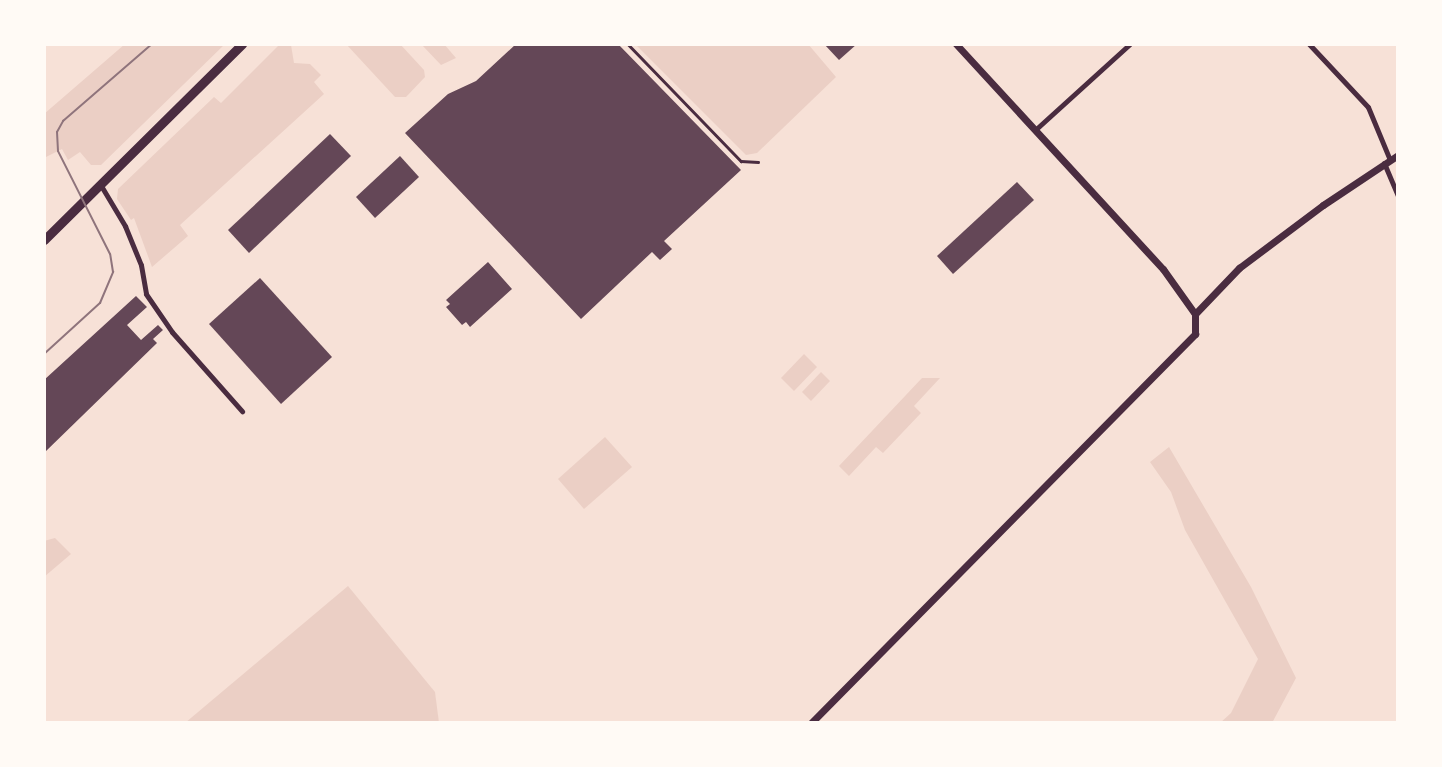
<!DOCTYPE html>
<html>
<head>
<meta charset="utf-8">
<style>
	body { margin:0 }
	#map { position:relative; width:1442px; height:767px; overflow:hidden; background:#f7e1d7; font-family:"DM Sans",sans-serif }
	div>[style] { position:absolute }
	.green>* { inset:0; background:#ebcfc5 }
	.building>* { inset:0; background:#644757 }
	.service>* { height:2.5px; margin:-1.25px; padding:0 1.25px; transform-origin:1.25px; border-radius:1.25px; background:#4a2c40 }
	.minor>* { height:5px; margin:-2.5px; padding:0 2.5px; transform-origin:2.5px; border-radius:2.5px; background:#4a2c40 }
	.tertiary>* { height:7px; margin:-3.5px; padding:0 3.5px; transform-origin:3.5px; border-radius:3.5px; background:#4a2c40 }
	.primary>* { height:9px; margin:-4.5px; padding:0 4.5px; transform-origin:4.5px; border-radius:4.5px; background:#4a2c40 }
	.tram>* { height:2px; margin:-1px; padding:0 1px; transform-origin:1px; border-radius:1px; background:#8f747c }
	span { translate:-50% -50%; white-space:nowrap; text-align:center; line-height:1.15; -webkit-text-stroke:7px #fffaf5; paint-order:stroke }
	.frame { position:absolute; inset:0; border:46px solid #fffaf5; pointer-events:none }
</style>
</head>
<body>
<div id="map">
	<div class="green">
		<i style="clip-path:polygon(125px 44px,225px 44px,101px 165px,91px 165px,80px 152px,68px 160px,62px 149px,44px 158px,44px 114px)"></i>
		<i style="clip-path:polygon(280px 44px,291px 45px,294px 63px,310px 64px,321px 75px,314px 82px,324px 94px,180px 225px,188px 236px,152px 267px,134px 218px,131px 220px,117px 199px,118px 189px,214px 97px,221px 103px)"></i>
		<i style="clip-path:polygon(346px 44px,400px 44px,424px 70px,425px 77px,406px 97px,395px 97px)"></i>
		<i style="clip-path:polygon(421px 44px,444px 44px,456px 58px,441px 65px)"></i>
		<i style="clip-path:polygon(635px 44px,808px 44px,836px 77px,757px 153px,746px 155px)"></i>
		<i style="clip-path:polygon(804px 354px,817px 367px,794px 391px,781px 378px)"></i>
		<i style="clip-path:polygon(821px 372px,830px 381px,811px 401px,802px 392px)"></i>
		<i style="clip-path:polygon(922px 378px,940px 378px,914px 406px,921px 413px,883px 453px,876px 447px,849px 476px,839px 466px)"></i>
		<i style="clip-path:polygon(605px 437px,632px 467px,584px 509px,558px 479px)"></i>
		<i style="clip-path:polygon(1169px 447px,1251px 587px,1296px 678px,1272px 723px,1220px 723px,1231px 713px,1258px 659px,1185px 530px,1171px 492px,1150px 462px)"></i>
		<i style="clip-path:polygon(55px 538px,71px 554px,44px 577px,44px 541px)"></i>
		<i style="clip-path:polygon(348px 586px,435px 692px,439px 723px,185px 723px)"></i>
	</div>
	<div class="building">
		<i style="clip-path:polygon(516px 44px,618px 44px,741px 170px,664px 241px,672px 249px,660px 260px,652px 252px,581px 319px,405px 133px,448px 94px,476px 81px)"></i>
		<i style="clip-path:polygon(824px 44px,857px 44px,839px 60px)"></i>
		<i style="clip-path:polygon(330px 134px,351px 156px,249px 253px,228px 230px)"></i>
		<i style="clip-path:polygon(400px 156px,419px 177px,375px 218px,356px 197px)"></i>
		<i style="clip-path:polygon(1017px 182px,1034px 200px,953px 274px,937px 256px)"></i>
		<i style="clip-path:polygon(488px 262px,512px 289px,470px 327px,466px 322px,462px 325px,446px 307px,450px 304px,446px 300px)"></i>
		<i style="clip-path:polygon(260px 278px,332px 357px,281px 404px,209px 324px)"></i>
		<i style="clip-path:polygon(136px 296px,147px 307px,127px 325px,141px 340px,158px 325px,163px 330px,153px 339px,157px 343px,44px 453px,44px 380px)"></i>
	</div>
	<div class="service">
		<i style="left:628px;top:44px;width:163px;rotate:46deg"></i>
		<i style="left:741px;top:161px;width:17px;rotate:3deg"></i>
	</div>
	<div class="minor">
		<i style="left:1309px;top:44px;width:86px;rotate:46.9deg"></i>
		<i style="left:1368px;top:107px;width:57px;rotate:67.5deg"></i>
		<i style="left:1035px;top:130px;width:128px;rotate:-42.2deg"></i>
		<i style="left:1384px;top:163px;width:36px;rotate:67deg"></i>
		<i style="left:100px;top:184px;width:49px;rotate:59.2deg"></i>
		<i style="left:125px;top:226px;width:42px;rotate:67.7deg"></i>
		<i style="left:141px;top:265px;width:29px;rotate:80deg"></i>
		<i style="left:146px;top:294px;width:46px;rotate:55.6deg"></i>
		<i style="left:172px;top:332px;width:106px;rotate:48.5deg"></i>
	</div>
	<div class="tertiary">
		<i style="left:956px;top:44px;width:306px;rotate:47.4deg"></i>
		<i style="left:1163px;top:269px;width:55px;rotate:54.6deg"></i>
		<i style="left:811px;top:723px;width:547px;rotate:-45.37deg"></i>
		<i style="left:1195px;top:334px;width:20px;rotate:-90deg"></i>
		<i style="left:1195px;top:314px;width:64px;rotate:-46.3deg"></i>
		<i style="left:1239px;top:268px;width:105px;rotate:-36.9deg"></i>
		<i style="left:1323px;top:205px;width:90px;rotate:-33.7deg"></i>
	</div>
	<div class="primary">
		<i style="left:44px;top:240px;width:279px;rotate:-44.7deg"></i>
	</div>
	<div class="tram">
		<i style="left:44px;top:354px;width:76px;rotate:-42.3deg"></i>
		<i style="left:100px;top:303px;width:34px;rotate:-67deg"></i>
		<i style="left:113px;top:272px;width:18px;rotate:-99deg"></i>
		<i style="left:110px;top:254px;width:115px;rotate:-116.8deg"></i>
		<i style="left:58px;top:151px;width:19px;rotate:-93deg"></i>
		<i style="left:57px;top:132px;width:13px;rotate:-61deg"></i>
		<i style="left:63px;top:121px;width:118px;rotate:-40.9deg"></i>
	</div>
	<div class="frame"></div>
</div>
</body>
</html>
